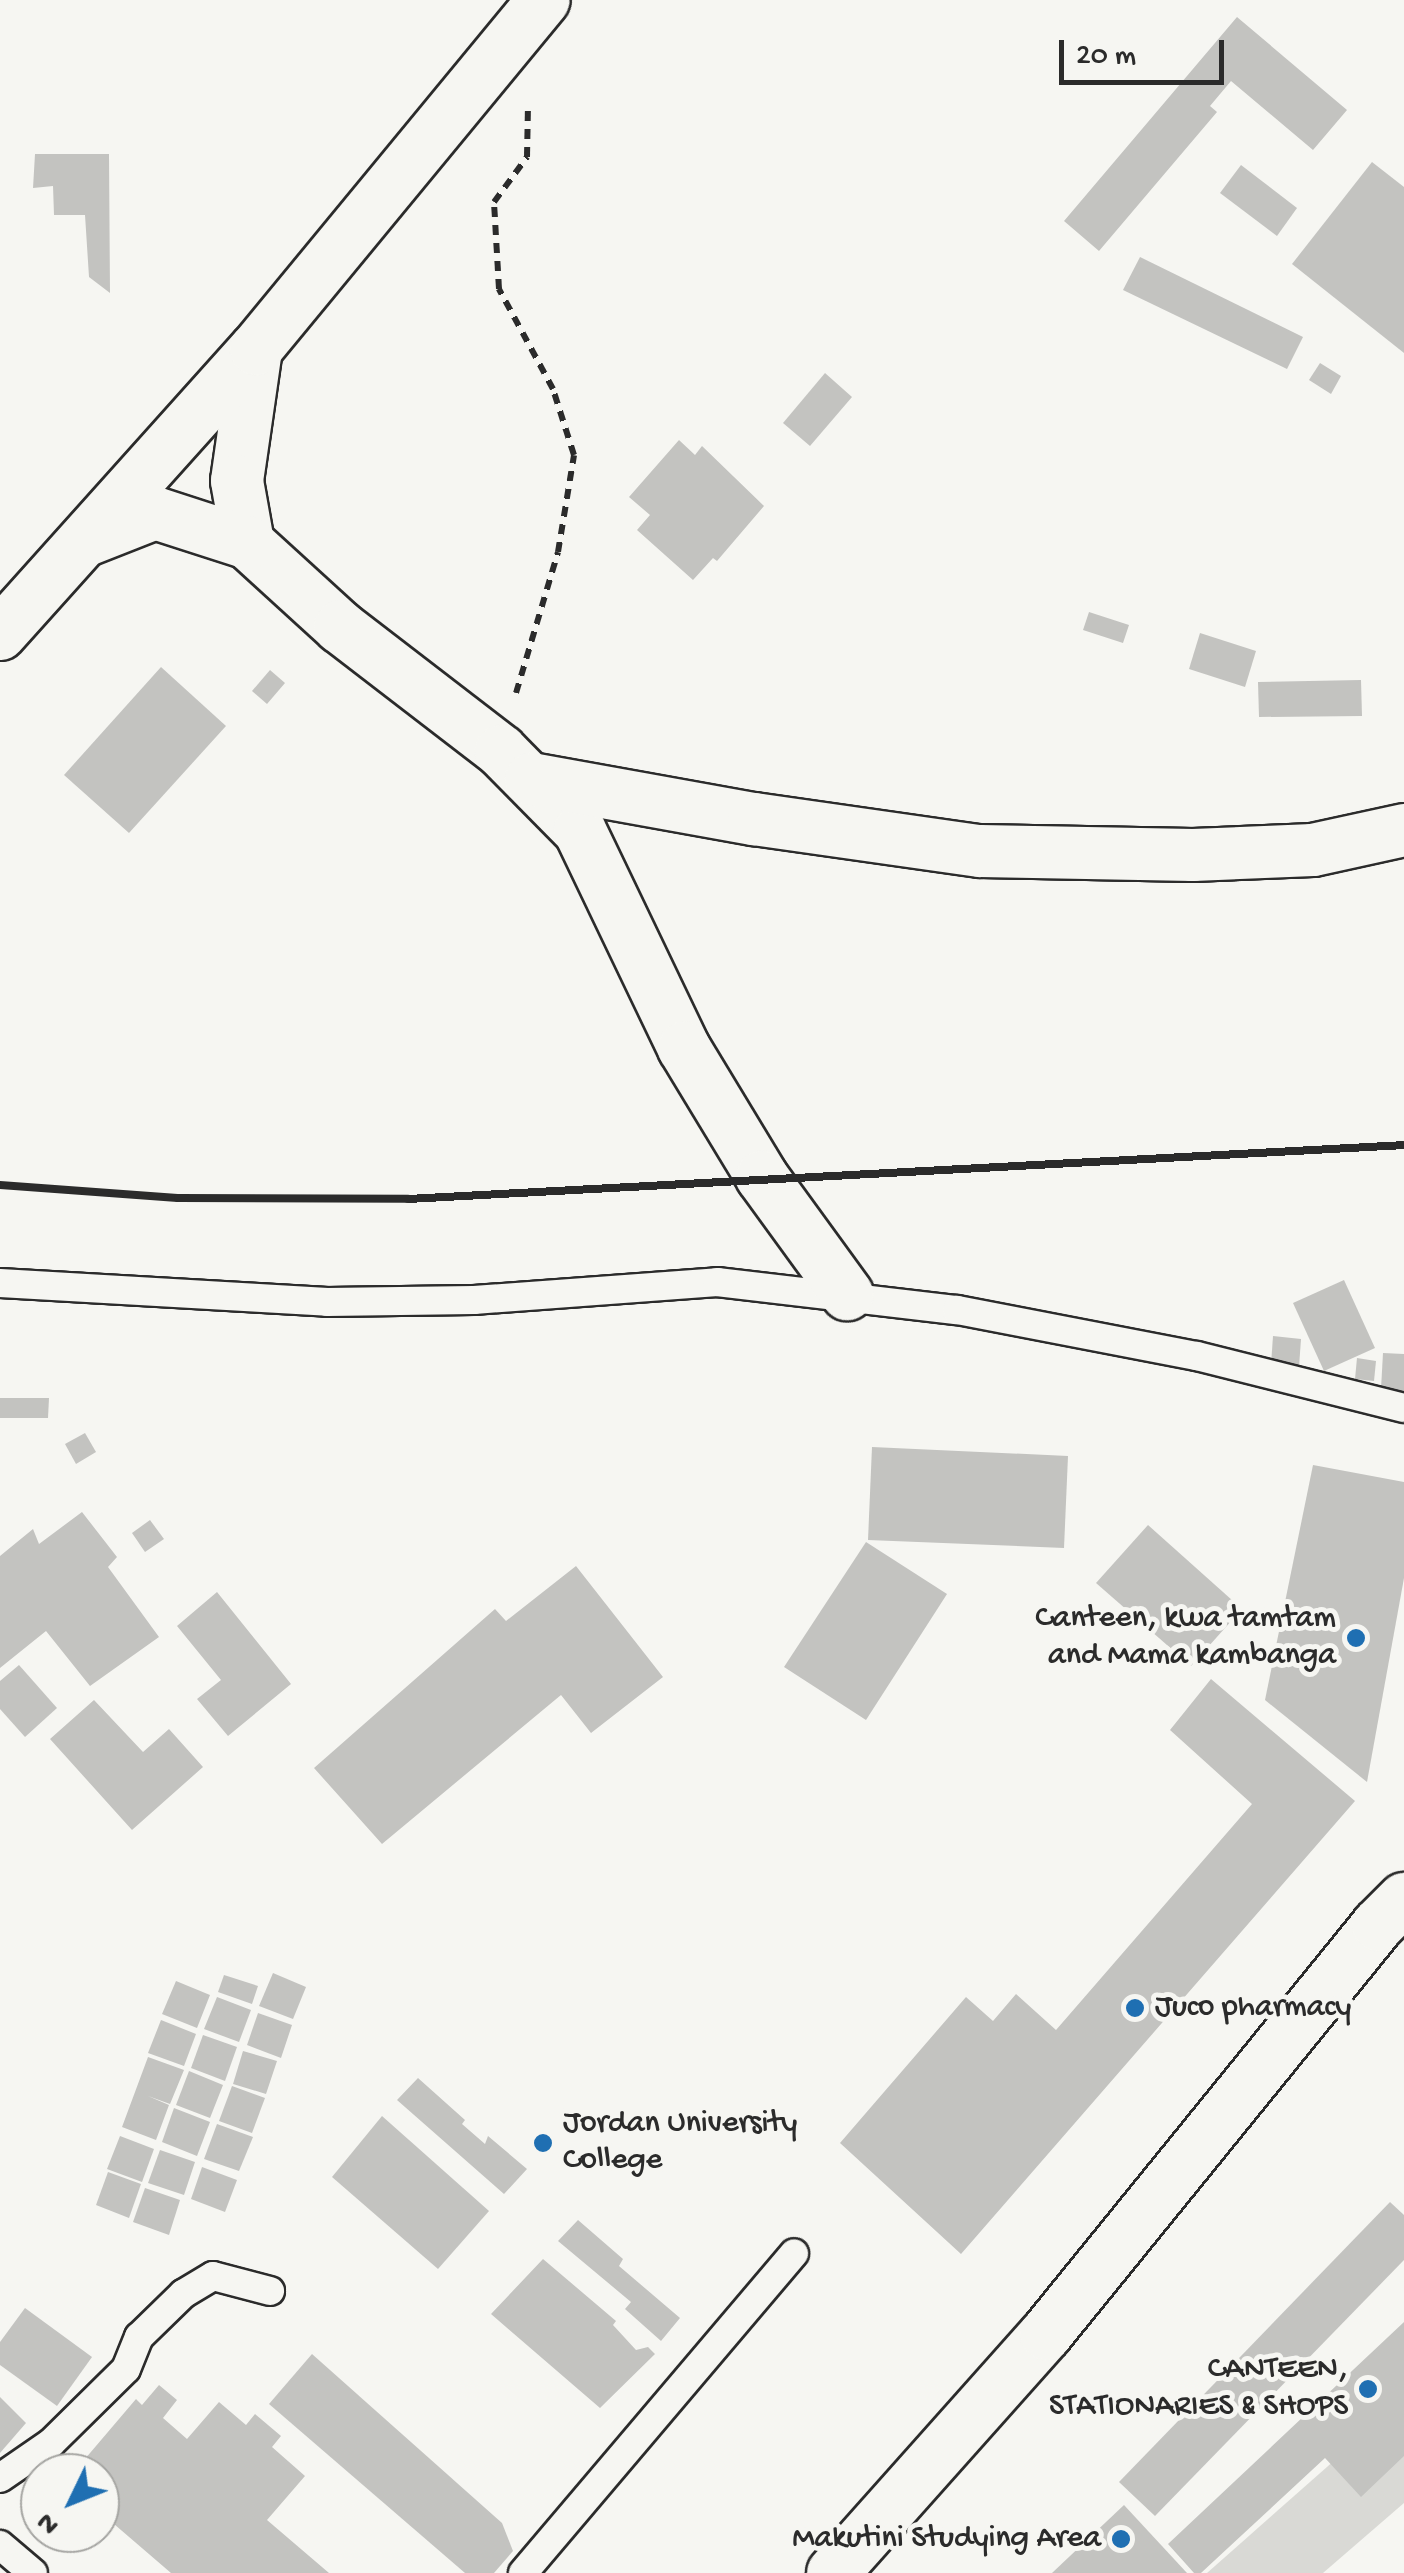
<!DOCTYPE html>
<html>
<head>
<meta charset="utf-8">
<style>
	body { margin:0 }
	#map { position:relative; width:1404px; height:2573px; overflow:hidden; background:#f6f6f2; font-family:"Gochi Hand",sans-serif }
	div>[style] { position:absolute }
	.green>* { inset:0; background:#d9d9d5 }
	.building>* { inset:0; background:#c3c3c0 }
	.path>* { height:6px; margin-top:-3px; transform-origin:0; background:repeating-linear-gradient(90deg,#2b2b2b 0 10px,transparent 0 18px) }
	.roads { filter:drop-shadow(2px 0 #2b2b2b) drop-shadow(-2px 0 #2b2b2b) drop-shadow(0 2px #2b2b2b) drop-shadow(0 -2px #2b2b2b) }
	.lane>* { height:28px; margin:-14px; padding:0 14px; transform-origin:14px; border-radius:14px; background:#f6f6f2 }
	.street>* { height:52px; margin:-26px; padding:0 26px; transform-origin:26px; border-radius:26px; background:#f6f6f2 }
	.rail>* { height:8px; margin:-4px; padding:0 4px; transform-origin:4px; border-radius:4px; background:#2b2b2b }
	.dots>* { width:28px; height:28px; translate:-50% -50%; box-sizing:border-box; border:5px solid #f6f6f2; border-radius:50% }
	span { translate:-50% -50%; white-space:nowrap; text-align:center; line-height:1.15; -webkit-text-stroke:10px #f6f6f2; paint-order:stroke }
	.poi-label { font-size:32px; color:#2b2b2b }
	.right { translate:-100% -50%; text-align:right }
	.left { translate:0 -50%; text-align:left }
	.north { position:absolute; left:20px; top:2453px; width:100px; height:100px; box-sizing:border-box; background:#f6f6f2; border:2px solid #a5a5a2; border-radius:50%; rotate:227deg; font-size:28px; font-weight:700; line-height:40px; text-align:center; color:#2b2b2b }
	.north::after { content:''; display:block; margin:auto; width:35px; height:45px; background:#1f6fb2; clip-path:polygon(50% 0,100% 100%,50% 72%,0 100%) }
	.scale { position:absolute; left:1059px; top:40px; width:165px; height:45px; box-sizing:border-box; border:5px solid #2b2b2b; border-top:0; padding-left:12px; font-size:30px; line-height:35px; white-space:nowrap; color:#2b2b2b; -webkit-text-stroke:8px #f6f6f2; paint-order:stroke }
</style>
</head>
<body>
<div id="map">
	<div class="green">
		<i style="clip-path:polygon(1404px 2399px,1404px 2503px,1323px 2573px,1207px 2573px)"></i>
	</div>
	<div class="building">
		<i style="clip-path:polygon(1237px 17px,1347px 110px,1313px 150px,1231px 81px,1210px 106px,1217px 112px,1099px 251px,1064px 221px)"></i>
		<i style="clip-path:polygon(35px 154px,109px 154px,110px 293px,89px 277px,85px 215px,54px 215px,53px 186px,33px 188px)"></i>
		<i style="clip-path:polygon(1372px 162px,1404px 187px,1404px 353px,1292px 264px)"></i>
		<i style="clip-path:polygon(1241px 165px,1297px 208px,1277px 236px,1220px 193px)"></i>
		<i style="clip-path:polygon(1140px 257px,1303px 337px,1287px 369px,1123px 290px)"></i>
		<i style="clip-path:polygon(1320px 363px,1341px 376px,1331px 394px,1309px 380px)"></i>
		<i style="clip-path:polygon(825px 373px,852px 397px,810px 446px,783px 423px)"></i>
		<i style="clip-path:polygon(679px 440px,695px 455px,702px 446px,764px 506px,717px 561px,713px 558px,693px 580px,637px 530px,650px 515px,629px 497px)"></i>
		<i style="clip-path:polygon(1089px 612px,1129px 625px,1123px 643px,1083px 630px)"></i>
		<i style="clip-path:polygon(1200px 633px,1256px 651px,1245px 687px,1189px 669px)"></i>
		<i style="clip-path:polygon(161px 667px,226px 726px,129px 833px,64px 775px)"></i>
		<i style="clip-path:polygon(270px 670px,285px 683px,267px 704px,252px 691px)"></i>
		<i style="clip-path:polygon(1361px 680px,1362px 716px,1259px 717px,1258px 682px)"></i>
		<i style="clip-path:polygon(1344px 1280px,1375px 1348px,1324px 1371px,1293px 1303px)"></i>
		<i style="clip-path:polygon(1273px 1336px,1301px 1339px,1299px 1367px,1271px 1365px)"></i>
		<i style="clip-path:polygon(1383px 1353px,1404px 1354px,1404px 1391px,1381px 1389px)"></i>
		<i style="clip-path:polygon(1357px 1358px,1376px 1361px,1374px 1381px,1355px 1379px)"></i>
		<i style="clip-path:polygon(0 1398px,49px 1398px,48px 1418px,0 1418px)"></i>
		<i style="clip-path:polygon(85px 1433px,96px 1452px,76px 1464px,65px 1444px)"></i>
		<i style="clip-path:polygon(872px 1447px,1068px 1456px,1064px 1548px,868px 1540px)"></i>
		<i style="clip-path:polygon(1313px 1465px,1404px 1482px,1404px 1578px,1367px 1782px,1265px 1700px)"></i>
		<i style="clip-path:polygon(82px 1512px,117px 1557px,108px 1567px,159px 1637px,90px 1686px,46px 1631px,0 1668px,0 1556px,33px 1529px,39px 1544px)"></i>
		<i style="clip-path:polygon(150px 1520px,164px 1539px,145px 1552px,132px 1533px)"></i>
		<i style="clip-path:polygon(1148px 1525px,1242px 1609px,1191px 1666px,1096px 1583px)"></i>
		<i style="clip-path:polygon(866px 1542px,947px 1594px,866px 1720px,784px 1667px)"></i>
		<i style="clip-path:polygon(576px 1566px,663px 1677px,591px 1733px,561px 1695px,382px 1844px,314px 1768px,495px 1609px,506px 1621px)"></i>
		<i style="clip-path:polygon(217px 1592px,291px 1684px,228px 1736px,197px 1699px,221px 1680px,177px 1626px)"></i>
		<i style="clip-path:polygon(19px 1665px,57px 1708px,25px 1737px,0 1709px,0 1681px)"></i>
		<i style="clip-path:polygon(1211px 1679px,1355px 1801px,961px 2254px,840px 2143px,966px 1997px,993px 2021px,1016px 1994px,1056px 2030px,1252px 1804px,1170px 1730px)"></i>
		<i style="clip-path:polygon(94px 1700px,143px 1752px,169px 1729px,203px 1767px,132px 1830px,50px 1739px)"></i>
		<i style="clip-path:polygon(273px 1973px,306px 1987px,293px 2019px,259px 2006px)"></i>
		<i style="clip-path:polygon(224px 1975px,258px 1986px,252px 2004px,218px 1992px)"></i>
		<i style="clip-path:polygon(176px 1981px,210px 1995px,197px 2028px,162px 2014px)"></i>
		<i style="clip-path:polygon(217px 1997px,251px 2010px,239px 2042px,204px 2029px)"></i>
		<i style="clip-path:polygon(258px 2013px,292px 2025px,281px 2058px,247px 2045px)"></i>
		<i style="clip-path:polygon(161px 2020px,196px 2034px,184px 2066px,148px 2053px)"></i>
		<i style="clip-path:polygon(203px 2035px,237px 2047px,225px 2081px,191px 2068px)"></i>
		<i style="clip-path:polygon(243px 2051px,277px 2061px,266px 2094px,233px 2084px)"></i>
		<i style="clip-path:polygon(148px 2057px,184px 2070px,170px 2104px,148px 2096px,169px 2105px,156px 2140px,122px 2127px)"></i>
		<i style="clip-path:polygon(189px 2071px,223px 2085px,210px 2118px,176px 2105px)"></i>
		<i style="clip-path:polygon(418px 2078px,465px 2120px,462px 2124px,485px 2144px,488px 2136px,527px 2169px,504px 2194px,397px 2100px)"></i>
		<i style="clip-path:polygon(232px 2086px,265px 2098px,252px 2133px,219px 2121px)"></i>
		<i style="clip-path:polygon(174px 2108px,210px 2122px,197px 2156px,162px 2142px)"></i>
		<i style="clip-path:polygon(382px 2116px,489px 2211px,438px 2269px,332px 2177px)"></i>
		<i style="clip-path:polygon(217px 2124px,253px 2137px,239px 2171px,204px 2159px)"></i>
		<i style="clip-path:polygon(120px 2136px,154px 2149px,142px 2182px,107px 2169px)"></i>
		<i style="clip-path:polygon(160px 2150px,195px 2162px,184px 2195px,148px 2183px)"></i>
		<i style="clip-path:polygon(202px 2167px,237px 2180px,225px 2212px,191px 2199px)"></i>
		<i style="clip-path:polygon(108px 2172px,141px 2184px,129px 2218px,96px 2205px)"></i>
		<i style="clip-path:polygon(145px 2188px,180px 2200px,169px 2235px,133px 2222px)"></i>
		<i style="clip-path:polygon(1390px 2202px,1404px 2215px,1404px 2260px,1155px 2516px,1119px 2482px)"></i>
		<i style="clip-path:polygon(578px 2220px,623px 2259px,619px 2266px,680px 2318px,661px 2341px,625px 2309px,631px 2302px,558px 2241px)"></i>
		<i style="clip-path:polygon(543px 2259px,616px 2321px,613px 2325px,636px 2350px,648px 2347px,655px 2354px,600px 2408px,491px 2314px)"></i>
		<i style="clip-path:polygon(25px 2308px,92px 2357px,57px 2406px,0 2365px,0 2342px)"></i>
		<i style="clip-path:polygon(1404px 2322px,1404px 2456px,1361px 2497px,1325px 2458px,1201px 2573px,1194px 2573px,1168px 2544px)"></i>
		<i style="clip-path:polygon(312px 2354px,502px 2523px,513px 2551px,494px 2573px,465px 2573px,269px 2404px)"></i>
		<i style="clip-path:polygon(159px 2385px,177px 2400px,163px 2418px,187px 2439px,219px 2402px,246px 2425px,255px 2414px,281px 2436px,272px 2447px,305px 2476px,267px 2520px,329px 2573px,171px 2573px,100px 2512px,100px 2473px,73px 2473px,136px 2399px,142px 2405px)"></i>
		<i style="clip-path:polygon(0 2397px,26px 2423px,0 2453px)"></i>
		<i style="clip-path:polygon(1124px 2505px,1187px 2573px,1052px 2573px)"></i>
	</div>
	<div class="path">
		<i style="left:516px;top:693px;width:147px;rotate:-73.4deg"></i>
		<i style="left:558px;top:552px;width:98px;rotate:-80.6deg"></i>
		<i style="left:574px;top:455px;width:69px;rotate:-107.7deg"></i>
		<i style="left:553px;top:389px;width:114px;rotate:-118.4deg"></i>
		<i style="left:499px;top:289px;width:87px;rotate:-93.3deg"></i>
		<i style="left:494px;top:202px;width:56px;rotate:-53.7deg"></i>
		<i style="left:527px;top:157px;width:51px;rotate:-88.9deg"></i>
	</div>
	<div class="roads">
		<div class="lane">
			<i style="left:0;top:1283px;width:328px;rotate:3.3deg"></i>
			<i style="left:327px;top:1302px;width:147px;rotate:-0.8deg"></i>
			<i style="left:474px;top:1300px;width:244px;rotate:-4.2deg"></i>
			<i style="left:717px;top:1282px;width:242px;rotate:6.7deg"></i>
			<i style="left:957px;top:1310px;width:244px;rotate:10.9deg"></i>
			<i style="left:1197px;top:1356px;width:213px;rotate:14.1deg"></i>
			<i style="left:0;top:2478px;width:62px;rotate:-34.5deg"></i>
			<i style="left:51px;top:2443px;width:105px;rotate:-44.6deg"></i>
			<i style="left:126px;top:2369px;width:35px;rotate:-68deg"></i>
			<i style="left:139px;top:2337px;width:62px;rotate:-44.3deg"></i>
			<i style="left:183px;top:2294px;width:35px;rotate:-31deg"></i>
			<i style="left:213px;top:2276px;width:59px;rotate:14.7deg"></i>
			<i style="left:0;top:2545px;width:43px;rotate:40.3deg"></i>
			<i style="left:523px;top:2573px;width:419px;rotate:-49.7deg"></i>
		</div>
		<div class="street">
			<i style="left:256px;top:349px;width:133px;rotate:98.2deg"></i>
			<i style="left:237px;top:481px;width:63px;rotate:79.9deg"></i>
			<i style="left:248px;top:543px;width:125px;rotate:42.4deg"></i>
			<i style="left:340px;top:627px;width:203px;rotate:37.6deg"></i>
			<i style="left:501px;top:751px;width:112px;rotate:45.4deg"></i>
			<i style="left:580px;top:831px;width:241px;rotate:64.4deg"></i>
			<i style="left:684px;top:1048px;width:151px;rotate:58.8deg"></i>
			<i style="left:762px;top:1177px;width:145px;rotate:54deg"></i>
			<i style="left:89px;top:539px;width:71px;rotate:-21.5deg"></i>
			<i style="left:155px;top:513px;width:98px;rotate:17.9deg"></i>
			<i style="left:0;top:634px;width:383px;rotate:-48.1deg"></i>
			<i style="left:256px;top:349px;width:452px;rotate:-50.5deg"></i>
			<i style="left:531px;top:779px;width:227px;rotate:10.2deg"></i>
			<i style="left:754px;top:819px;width:228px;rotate:8.1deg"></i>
			<i style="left:980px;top:851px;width:213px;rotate:1.1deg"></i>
			<i style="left:1193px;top:855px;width:120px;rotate:-2.4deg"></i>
			<i style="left:1313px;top:850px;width:93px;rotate:-12.4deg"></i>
			<i style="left:833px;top:2573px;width:320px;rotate:-48.3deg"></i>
			<i style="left:1046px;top:2334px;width:527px;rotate:-50.93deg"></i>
			<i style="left:1378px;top:1925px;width:37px;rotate:-45deg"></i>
		</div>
	</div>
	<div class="rail">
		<i style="left:0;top:1185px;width:178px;rotate:4.2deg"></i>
		<i style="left:178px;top:1198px;width:230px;rotate:0.2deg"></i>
		<i style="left:408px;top:1199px;width:997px;rotate:-3.1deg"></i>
	</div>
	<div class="dots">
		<i style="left:1356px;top:1638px;background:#1f6fb2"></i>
		<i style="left:1135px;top:2008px;background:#1f6fb2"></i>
		<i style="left:543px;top:2143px;background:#1f6fb2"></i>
		<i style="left:1368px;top:2389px;background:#1f6fb2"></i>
		<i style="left:1121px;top:2539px;background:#1f6fb2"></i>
	</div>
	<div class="poi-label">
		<span class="right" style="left:1336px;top:1638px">Canteen, kwa tamtam<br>and Mama kambanga</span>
		<span class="left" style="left:1155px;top:2008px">Juco pharmacy</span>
		<span class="left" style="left:563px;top:2143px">Jordan University<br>College</span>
		<span class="right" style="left:1348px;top:2389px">CANTEEN,<br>STATIONARIES &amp; SHOPS</span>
		<span class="right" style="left:1101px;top:2539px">Makutini Studying Area</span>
	</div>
	<div class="north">N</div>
	<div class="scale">20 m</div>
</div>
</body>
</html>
